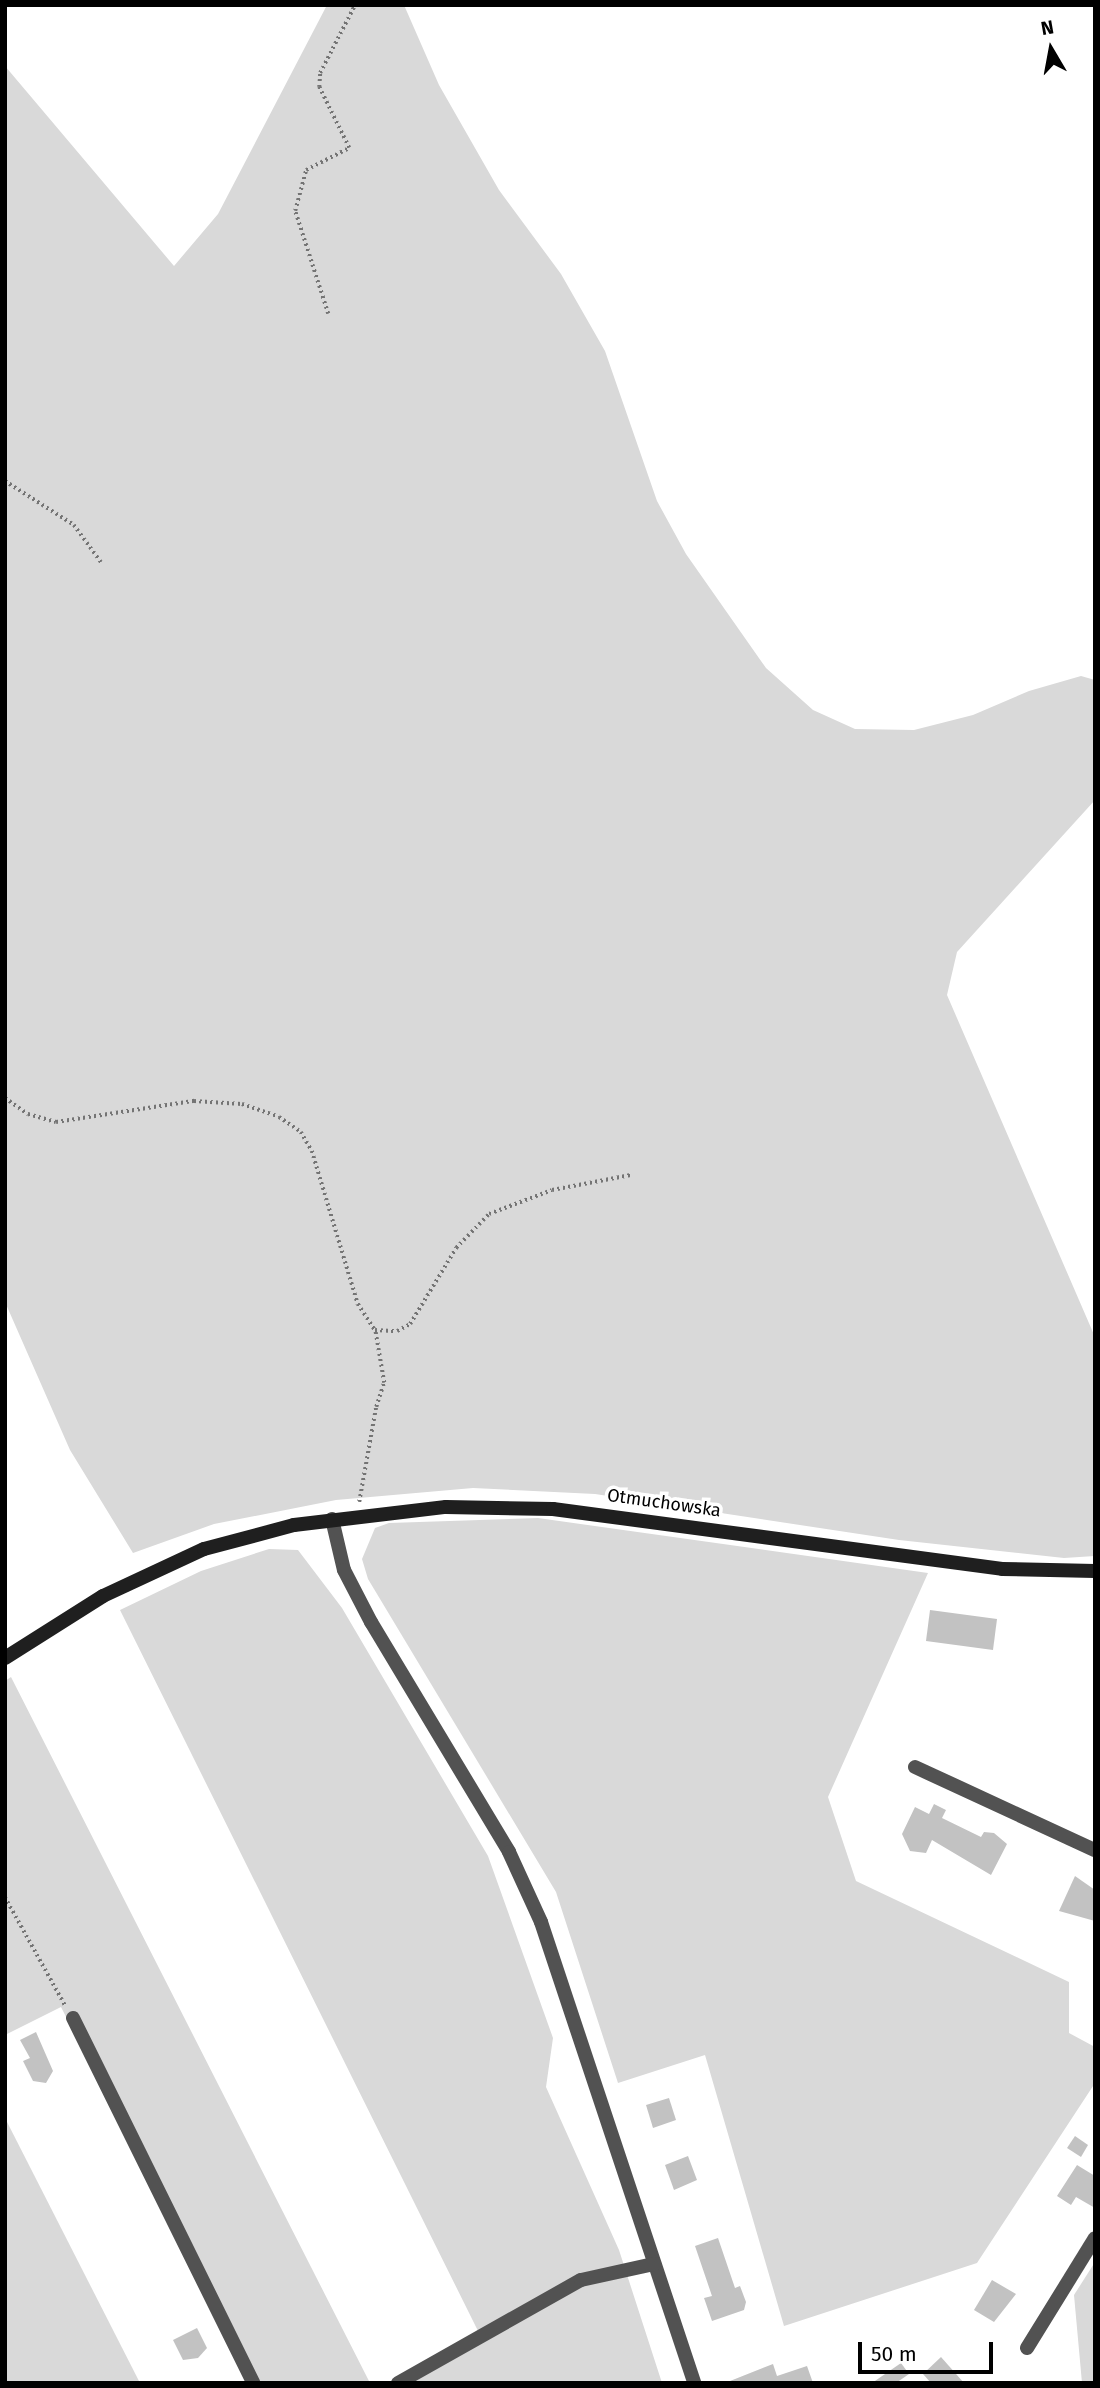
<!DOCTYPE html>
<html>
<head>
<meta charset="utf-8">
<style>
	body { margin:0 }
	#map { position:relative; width:1100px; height:2388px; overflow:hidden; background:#fff; font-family:"Fira Sans",sans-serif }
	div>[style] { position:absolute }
	.green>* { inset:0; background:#d9d9d9 }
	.building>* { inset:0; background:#c2c2c2 }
	.path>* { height:3.5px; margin-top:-1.75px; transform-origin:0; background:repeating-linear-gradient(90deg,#747474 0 2px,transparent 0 5.5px) }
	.street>* { height:14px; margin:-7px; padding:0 7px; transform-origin:7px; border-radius:7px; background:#525252 }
	.secondary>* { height:14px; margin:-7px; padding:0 7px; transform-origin:7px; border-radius:7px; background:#1f1f1f }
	span { translate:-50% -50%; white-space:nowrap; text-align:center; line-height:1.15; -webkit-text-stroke:7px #fff; paint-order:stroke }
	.street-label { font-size:18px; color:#000 }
	.frame { position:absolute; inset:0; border:7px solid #000; pointer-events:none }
	.north { position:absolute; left:1016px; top:14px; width:70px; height:70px; -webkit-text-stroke:5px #fff; paint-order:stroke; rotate:350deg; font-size:19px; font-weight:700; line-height:28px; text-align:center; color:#000 }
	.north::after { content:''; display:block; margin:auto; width:24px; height:32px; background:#000; clip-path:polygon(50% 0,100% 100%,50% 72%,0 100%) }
	.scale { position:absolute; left:858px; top:2342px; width:135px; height:32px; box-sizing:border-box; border:4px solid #000; border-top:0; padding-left:9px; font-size:21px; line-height:24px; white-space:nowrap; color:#000; -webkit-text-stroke:5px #fff; paint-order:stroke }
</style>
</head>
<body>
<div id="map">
	<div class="green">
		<i style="clip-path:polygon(327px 5px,404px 5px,439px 85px,499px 190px,561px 274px,605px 351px,657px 501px,686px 554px,766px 668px,813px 710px,855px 729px,914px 730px,973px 715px,1029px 691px,1081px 676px,1095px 680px,1095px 800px,957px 952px,947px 995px,1095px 1337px,1095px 1556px,1064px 1558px,899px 1540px,595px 1494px,473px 1488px,336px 1500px,214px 1524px,133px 1553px,70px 1450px,5px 1302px,5px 66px,174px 266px,218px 214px)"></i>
		<i style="clip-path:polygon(538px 1518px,928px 1573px,828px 1797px,856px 1881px,1069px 1982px,1069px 2033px,1095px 2047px,1095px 2083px,977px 2263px,784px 2326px,705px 2055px,618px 2083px,556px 1892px,368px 1579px,362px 1559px,375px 1528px,389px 1523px)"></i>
		<i style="clip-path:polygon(269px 1549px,298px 1550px,342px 1608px,488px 1856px,553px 2038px,546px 2087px,619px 2250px,662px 2383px,395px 2383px,480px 2335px,120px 1610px,201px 1571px)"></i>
		<i style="clip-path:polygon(11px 1677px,370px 2383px,252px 2383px,61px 2007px,5px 2035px,5px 1681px)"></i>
		<i style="clip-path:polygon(5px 2118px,140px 2383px,5px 2383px)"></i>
		<i style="clip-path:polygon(1095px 2262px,1095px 2383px,1082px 2383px,1074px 2295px)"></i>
	</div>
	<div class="building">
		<i style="clip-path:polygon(930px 1610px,997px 1619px,993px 1650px,926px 1641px)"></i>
		<i style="clip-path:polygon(934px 1804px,946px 1810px,942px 1818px,981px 1837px,984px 1832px,994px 1833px,1007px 1844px,991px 1875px,932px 1840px,926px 1853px,910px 1851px,902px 1834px,915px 1807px,929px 1814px)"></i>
		<i style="clip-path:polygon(1075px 1876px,1095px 1890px,1095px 1921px,1059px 1911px)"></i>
		<i style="clip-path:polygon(36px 2032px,53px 2071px,46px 2083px,33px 2081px,23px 2061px,30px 2058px,20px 2040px)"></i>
		<i style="clip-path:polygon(669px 2098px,676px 2120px,653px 2128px,646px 2105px)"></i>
		<i style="clip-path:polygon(1075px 2136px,1088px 2145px,1081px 2157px,1067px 2148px)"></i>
		<i style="clip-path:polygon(688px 2156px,697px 2180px,674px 2190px,665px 2165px)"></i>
		<i style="clip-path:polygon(1077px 2165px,1095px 2176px,1095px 2208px,1076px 2197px,1071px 2205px,1057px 2196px)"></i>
		<i style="clip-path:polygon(718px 2238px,735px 2288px,740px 2286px,746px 2302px,744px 2310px,712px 2321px,704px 2298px,712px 2296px,695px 2246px)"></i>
		<i style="clip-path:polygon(992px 2280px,1016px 2294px,994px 2322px,974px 2310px)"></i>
		<i style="clip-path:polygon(197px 2328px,207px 2348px,198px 2358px,183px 2360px,173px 2340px)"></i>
		<i style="clip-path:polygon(941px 2357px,964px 2383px,931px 2383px,923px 2374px)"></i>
		<i style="clip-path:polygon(901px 2363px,909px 2374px,896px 2383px,872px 2383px)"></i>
		<i style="clip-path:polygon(773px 2364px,777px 2376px,807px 2366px,813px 2383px,725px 2383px)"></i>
	</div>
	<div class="path">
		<i style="left:328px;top:314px;width:108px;rotate:-107.8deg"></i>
		<i style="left:295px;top:211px;width:42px;rotate:-75deg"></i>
		<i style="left:306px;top:170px;width:48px;rotate:-27.1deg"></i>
		<i style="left:349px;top:148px;width:68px;rotate:-116.2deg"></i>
		<i style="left:319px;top:87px;width:14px;rotate:-86deg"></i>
		<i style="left:320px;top:73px;width:76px;rotate:-62.8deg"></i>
		<i style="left:5px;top:481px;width:82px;rotate:32.5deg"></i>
		<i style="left:74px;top:525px;width:46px;rotate:53.9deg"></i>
		<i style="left:5px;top:1098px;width:28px;rotate:35deg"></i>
		<i style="left:28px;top:1114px;width:29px;rotate:16deg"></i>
		<i style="left:56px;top:1122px;width:140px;rotate:-8.7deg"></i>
		<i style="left:194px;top:1101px;width:48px;rotate:3.6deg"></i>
		<i style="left:242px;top:1104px;width:39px;rotate:19deg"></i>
		<i style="left:279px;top:1117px;width:27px;rotate:34deg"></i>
		<i style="left:301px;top:1132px;width:22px;rotate:60deg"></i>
		<i style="left:312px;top:1151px;width:160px;rotate:73.3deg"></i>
		<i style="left:358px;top:1304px;width:31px;rotate:57deg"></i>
		<i style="left:375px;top:1330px;width:22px;rotate:3deg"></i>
		<i style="left:397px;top:1331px;width:15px;rotate:-28deg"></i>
		<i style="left:410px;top:1324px;width:89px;rotate:-58.8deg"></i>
		<i style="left:456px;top:1248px;width:47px;rotate:-45.9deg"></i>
		<i style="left:489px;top:1214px;width:67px;rotate:-20.9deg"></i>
		<i style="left:552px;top:1190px;width:80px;rotate:-10.8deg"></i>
		<i style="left:359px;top:1502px;width:97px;rotate:-79.9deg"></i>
		<i style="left:376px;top:1407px;width:25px;rotate:-72deg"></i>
		<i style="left:384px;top:1383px;width:54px;rotate:-99.6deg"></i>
		<i style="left:5px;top:1897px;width:126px;rotate:61deg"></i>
	</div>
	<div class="street">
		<i style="left:332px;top:1519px;width:52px;rotate:76.8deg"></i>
		<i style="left:344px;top:1570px;width:59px;rotate:62.6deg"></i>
		<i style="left:371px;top:1622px;width:268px;rotate:59deg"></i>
		<i style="left:509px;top:1852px;width:77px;rotate:65.4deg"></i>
		<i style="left:541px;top:1922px;width:486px;rotate:71.6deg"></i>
		<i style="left:915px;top:1767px;width:198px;rotate:24.8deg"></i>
		<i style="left:73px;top:2018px;width:407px;rotate:63.7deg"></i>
		<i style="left:1027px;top:2348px;width:129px;rotate:-58.3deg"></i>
		<i style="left:398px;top:2383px;width:210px;rotate:-29.4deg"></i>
		<i style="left:581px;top:2280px;width:75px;rotate:-12.4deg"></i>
	</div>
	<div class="secondary">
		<i style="left:5px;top:1658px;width:116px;rotate:-32.3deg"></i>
		<i style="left:103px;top:1596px;width:111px;rotate:-25deg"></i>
		<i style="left:204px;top:1549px;width:93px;rotate:-14.9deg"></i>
		<i style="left:294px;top:1525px;width:153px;rotate:-6.8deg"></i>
		<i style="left:446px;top:1507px;width:107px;rotate:1.1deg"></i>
		<i style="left:553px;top:1509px;width:453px;rotate:7.6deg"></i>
		<i style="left:1002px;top:1569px;width:93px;rotate:1.2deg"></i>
	</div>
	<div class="street-label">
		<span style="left:664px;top:1503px;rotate:8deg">Otmuchowska</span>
	</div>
	<div class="frame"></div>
	<div class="north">N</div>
	<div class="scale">50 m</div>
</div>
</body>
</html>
